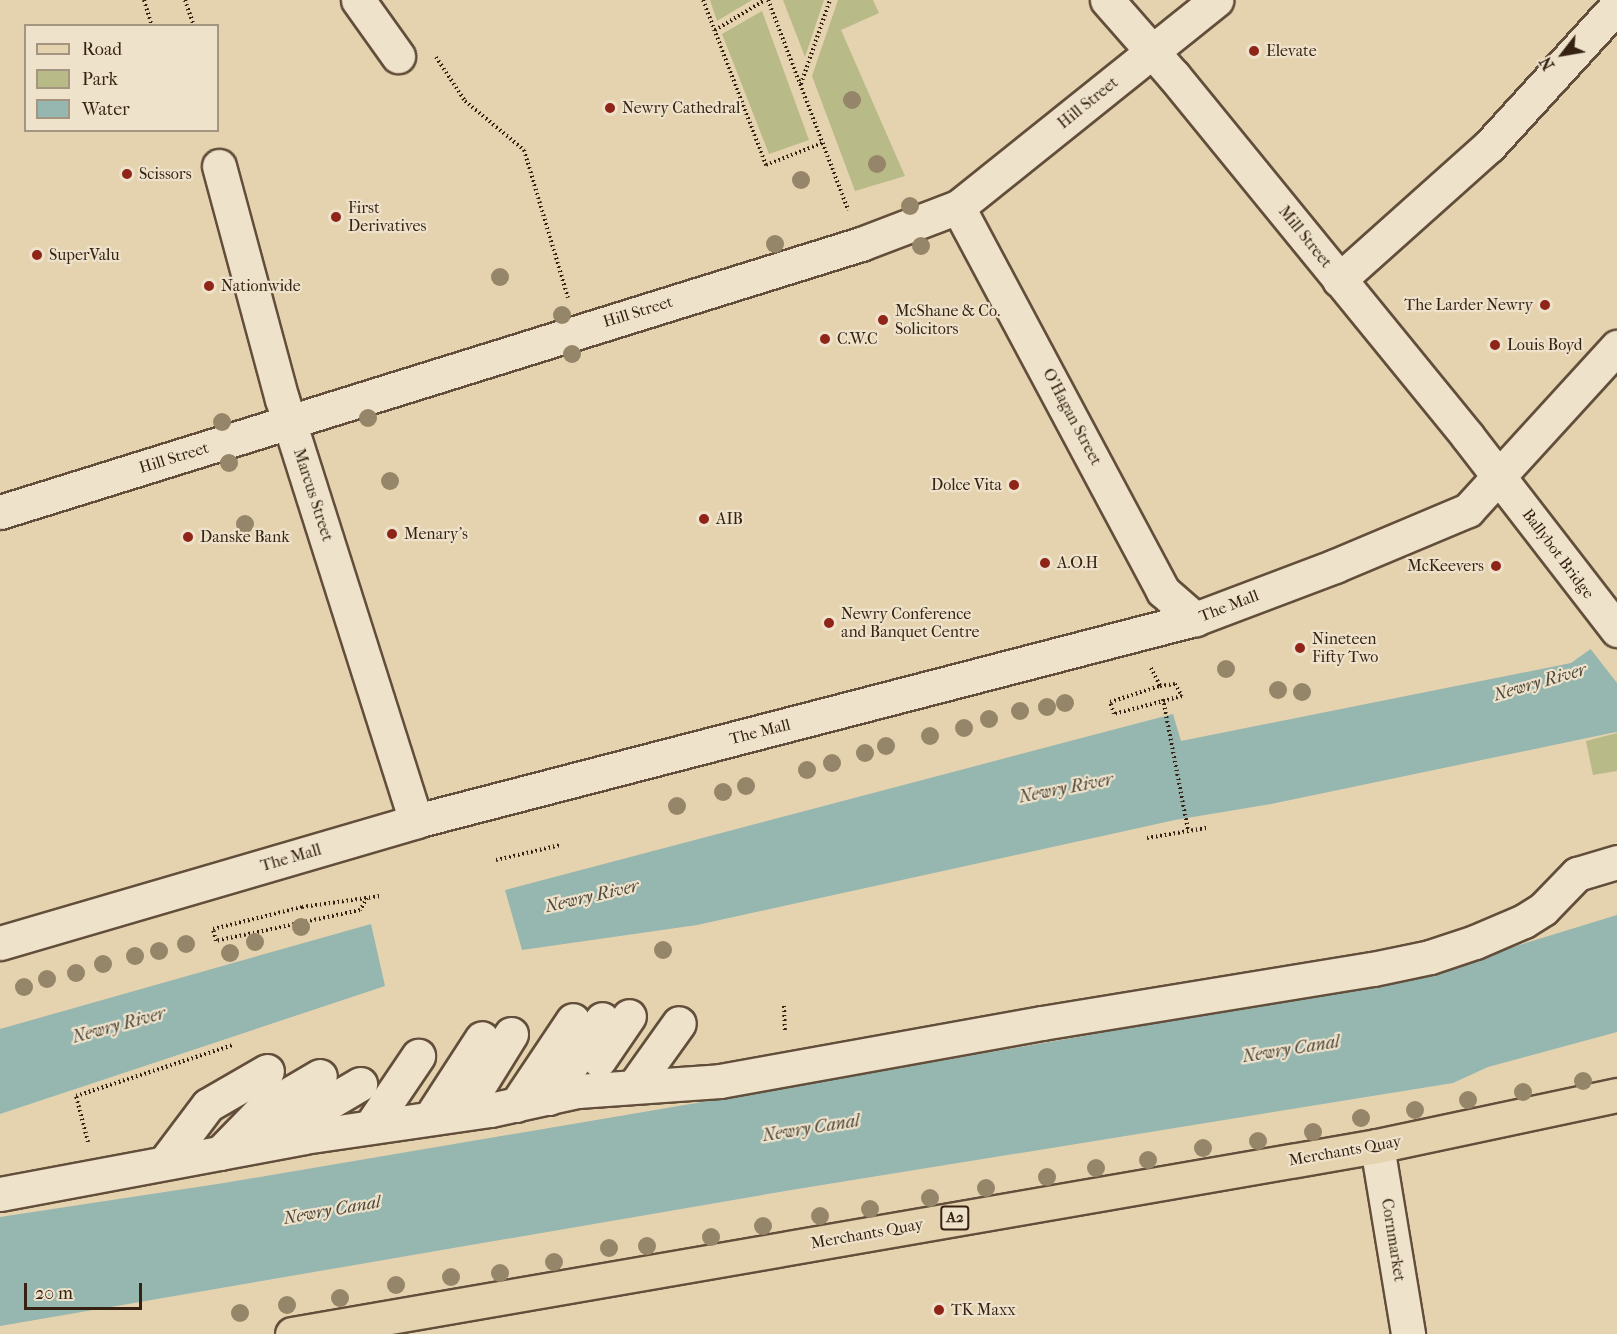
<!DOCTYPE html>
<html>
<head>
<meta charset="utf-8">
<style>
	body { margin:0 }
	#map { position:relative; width:1617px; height:1334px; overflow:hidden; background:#e5d2af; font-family:"IM FELL French Canon",serif }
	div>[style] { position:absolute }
	.green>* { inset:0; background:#b8bb88 }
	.water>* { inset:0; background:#96b6b0 }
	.pier>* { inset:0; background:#e5d2af }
	.path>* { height:4px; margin-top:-2px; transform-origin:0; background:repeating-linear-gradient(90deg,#362213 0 1.5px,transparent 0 4.5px) }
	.roads { filter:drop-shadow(2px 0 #624e3a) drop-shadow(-2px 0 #624e3a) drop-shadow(0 2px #624e3a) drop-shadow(0 -2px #624e3a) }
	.minor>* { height:33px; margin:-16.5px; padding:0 16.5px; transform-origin:16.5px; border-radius:16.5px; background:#eee2cb }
	.major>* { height:33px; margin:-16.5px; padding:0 16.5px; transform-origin:16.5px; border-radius:16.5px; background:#e5d2af }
	.trees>* { width:18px; height:18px; margin:-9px; border-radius:50%; background:#968669 }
	.dots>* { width:16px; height:16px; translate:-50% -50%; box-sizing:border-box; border:3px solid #eee2cb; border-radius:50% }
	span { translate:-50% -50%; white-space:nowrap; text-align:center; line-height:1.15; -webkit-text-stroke:4.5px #eee2cb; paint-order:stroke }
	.shield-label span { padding:2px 4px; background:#eee2cb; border:2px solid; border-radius:4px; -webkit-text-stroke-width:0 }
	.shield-label { font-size:15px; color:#362213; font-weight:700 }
	.poi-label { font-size:16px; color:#362213 }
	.left { translate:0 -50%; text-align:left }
	.right { translate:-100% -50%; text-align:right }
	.street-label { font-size:16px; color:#362213 }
	.water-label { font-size:18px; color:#4e473a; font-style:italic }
	.legend { position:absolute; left:24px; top:24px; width:195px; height:108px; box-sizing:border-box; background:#eee2cb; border:2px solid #a49581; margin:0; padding:8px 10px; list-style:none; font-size:18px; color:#362213 }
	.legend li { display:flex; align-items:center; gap:12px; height:30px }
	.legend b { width:30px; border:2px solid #a49581 }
	.north { position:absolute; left:1533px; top:24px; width:60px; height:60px; -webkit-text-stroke:4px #eee2cb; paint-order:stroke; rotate:239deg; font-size:16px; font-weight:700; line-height:24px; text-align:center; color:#362213 }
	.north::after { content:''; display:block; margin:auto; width:21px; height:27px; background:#362213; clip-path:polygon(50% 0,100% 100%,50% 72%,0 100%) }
	.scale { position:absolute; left:24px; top:1283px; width:118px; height:27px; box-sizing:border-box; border:3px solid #362213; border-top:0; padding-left:8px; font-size:18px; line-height:21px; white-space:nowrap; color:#362213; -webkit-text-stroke:4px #eee2cb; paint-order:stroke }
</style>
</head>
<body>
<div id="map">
	<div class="green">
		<i style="clip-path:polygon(710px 0,752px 0,717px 21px)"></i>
		<i style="clip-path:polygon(783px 0,824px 0,805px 57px)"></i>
		<i style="clip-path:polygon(838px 0,873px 0,879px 13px,841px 30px,905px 176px,855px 191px,812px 76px)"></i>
		<i style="clip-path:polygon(762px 11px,809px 140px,769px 154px,722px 34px)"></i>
		<i style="clip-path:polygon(1617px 733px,1617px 771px,1593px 775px,1586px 741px)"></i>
	</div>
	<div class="water">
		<i style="clip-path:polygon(1617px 630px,1617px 732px,1611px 733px,1271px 804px,1175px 820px,697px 925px,522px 950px,505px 890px,1173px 714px,1181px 741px,1571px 663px)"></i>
		<i style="clip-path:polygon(1617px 915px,1617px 1032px,1488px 1067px,1453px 1083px,791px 1190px,0 1326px,0 1217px,224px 1183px,767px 1091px,1405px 980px)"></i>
		<i style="clip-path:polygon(371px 924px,385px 986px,0 1114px,0 1029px)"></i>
	</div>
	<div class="pier">
		<i style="clip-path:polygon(1617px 627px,1617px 683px,1589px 647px)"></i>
	</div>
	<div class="path">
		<i style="left:144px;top:0;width:27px;rotate:73deg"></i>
		<i style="left:185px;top:0;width:28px;rotate:71deg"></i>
		<i style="left:703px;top:0;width:177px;rotate:69.1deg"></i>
		<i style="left:766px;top:165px;width:60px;rotate:-21.4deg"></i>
		<i style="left:768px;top:0;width:225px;rotate:69.1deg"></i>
		<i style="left:715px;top:30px;width:58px;rotate:-31deg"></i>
		<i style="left:436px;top:57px;width:53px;rotate:56.6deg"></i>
		<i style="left:465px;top:101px;width:77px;rotate:39.7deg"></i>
		<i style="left:524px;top:150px;width:154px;rotate:73.4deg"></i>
		<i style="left:801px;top:84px;width:89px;rotate:-71deg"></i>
		<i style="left:1151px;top:668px;width:20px;rotate:63deg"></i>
		<i style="left:1175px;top:684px;width:14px;rotate:60deg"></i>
		<i style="left:1182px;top:696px;width:70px;rotate:165.2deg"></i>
		<i style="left:1114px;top:714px;width:13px;rotate:-108deg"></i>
		<i style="left:1110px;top:702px;width:52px;rotate:-17.7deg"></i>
		<i style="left:1160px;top:686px;width:15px;rotate:-8deg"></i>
		<i style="left:1163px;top:699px;width:133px;rotate:79.2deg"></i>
		<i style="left:1147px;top:838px;width:60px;rotate:-9.6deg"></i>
		<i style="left:496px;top:860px;width:66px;rotate:-13.2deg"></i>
		<i style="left:367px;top:898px;width:14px;rotate:120deg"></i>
		<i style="left:360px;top:910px;width:147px;rotate:167.9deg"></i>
		<i style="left:216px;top:941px;width:12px;rotate:-104deg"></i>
		<i style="left:213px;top:929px;width:92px;rotate:-13.9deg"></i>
		<i style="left:302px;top:907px;width:79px;rotate:-8deg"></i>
		<i style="left:784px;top:1006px;width:27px;rotate:88deg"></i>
		<i style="left:88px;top:1142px;width:48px;rotate:-104.6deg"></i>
		<i style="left:76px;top:1096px;width:165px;rotate:-18deg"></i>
	</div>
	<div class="roads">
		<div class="minor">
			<i style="left:358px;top:0;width:69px;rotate:54.5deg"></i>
			<i style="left:1107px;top:0;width:100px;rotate:48.7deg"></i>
			<i style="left:1173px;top:75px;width:467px;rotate:50.8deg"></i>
			<i style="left:1468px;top:437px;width:244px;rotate:52.3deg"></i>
			<i style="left:219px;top:166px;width:241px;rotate:74.9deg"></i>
			<i style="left:282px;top:399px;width:443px;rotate:72.4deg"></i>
			<i style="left:958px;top:207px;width:435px;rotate:61.9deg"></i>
			<i style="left:1163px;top:591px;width:43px;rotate:41.2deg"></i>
			<i style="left:1339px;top:280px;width:201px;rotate:-41.8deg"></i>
			<i style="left:1489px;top:146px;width:190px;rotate:-47.6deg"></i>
			<i style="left:0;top:512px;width:902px;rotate:-17.29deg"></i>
			<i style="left:861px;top:244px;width:104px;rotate:-20.9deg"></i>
			<i style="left:958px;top:207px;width:331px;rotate:-38.7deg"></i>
			<i style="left:0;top:943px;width:434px;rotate:-16.3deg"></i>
			<i style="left:416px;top:821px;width:805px;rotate:-14.54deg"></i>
			<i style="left:1195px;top:619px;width:150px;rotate:-20.7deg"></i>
			<i style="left:1335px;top:566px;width:144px;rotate:-22.8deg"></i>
			<i style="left:1468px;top:510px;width:221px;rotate:-47.6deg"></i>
			<i style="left:599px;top:1060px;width:53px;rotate:-55.7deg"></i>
			<i style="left:634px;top:1086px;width:77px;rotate:-54.5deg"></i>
			<i style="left:549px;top:1098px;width:95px;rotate:-56.1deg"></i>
			<i style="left:516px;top:1105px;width:102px;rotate:-56.2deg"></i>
			<i style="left:462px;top:1113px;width:93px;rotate:-58.2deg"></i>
			<i style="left:430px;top:1118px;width:95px;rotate:-57deg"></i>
			<i style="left:370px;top:1127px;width:86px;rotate:-55.9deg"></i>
			<i style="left:277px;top:1139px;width:29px;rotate:-41deg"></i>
			<i style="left:299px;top:1120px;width:71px;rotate:-30.5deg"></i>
			<i style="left:1377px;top:1146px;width:191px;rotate:80.6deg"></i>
			<i style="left:220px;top:1153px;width:60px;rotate:-45.7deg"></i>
			<i style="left:262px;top:1110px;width:67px;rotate:-30.4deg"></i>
			<i style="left:165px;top:1162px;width:71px;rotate:-53deg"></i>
			<i style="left:208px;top:1105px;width:68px;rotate:-30deg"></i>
			<i style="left:0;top:1194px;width:309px;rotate:-10.6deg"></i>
			<i style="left:304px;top:1137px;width:188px;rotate:-8.3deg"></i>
			<i style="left:490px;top:1110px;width:90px;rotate:-12.2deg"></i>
			<i style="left:578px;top:1091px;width:142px;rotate:-4deg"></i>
			<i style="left:720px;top:1081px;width:327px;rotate:-10.2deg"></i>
			<i style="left:1042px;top:1023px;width:335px;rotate:-9.3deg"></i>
			<i style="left:1373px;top:969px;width:58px;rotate:-11.9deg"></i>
			<i style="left:1430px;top:957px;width:47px;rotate:-18.4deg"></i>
			<i style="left:1475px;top:942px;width:53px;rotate:-23.2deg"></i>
			<i style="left:1524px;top:921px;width:22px;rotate:-32deg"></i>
			<i style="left:1543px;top:909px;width:49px;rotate:-45.8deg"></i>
			<i style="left:1577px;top:874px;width:42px;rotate:-16.7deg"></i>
		</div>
		<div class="major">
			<i style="left:292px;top:1334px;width:1101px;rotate:-9.83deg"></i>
			<i style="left:1377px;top:1146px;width:245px;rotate:-12deg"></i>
		</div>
	</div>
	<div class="trees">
		<i style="left:852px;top:100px"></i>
		<i style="left:877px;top:164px"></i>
		<i style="left:801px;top:180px"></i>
		<i style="left:910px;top:206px"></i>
		<i style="left:775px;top:244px"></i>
		<i style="left:921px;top:246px"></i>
		<i style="left:500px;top:277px"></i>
		<i style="left:562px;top:315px"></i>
		<i style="left:572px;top:354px"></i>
		<i style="left:368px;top:418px"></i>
		<i style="left:222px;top:422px"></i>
		<i style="left:229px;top:463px"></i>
		<i style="left:390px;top:481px"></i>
		<i style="left:245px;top:524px"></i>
		<i style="left:1226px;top:669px"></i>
		<i style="left:1278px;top:690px"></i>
		<i style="left:1302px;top:692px"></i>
		<i style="left:1065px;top:703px"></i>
		<i style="left:1047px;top:707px"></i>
		<i style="left:1020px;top:711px"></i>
		<i style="left:989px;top:719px"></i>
		<i style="left:964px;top:728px"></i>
		<i style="left:930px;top:736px"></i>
		<i style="left:886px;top:746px"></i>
		<i style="left:865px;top:753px"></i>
		<i style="left:832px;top:763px"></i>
		<i style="left:807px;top:770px"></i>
		<i style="left:746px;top:786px"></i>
		<i style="left:723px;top:792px"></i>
		<i style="left:677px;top:806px"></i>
		<i style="left:301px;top:927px"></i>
		<i style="left:255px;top:942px"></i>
		<i style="left:186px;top:944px"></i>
		<i style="left:663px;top:950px"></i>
		<i style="left:159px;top:951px"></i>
		<i style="left:230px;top:953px"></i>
		<i style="left:135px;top:956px"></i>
		<i style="left:103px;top:964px"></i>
		<i style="left:76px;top:973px"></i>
		<i style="left:47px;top:979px"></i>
		<i style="left:24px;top:987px"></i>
		<i style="left:1583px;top:1081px"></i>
		<i style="left:1523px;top:1092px"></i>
		<i style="left:1468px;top:1100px"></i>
		<i style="left:1415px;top:1110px"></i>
		<i style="left:1361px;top:1118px"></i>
		<i style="left:1313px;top:1132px"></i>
		<i style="left:1258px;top:1141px"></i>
		<i style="left:1203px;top:1148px"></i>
		<i style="left:1148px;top:1160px"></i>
		<i style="left:1096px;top:1168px"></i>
		<i style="left:1047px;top:1177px"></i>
		<i style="left:986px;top:1188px"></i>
		<i style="left:930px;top:1198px"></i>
		<i style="left:870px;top:1209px"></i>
		<i style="left:820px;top:1216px"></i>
		<i style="left:763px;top:1226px"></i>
		<i style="left:711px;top:1237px"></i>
		<i style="left:647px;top:1246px"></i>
		<i style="left:609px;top:1248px"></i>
		<i style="left:554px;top:1262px"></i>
		<i style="left:500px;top:1273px"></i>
		<i style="left:451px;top:1277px"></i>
		<i style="left:396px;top:1285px"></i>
		<i style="left:340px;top:1298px"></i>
		<i style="left:287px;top:1305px"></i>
		<i style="left:240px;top:1313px"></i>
	</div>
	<div class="dots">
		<i style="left:1254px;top:51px;background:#8f2418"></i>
		<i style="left:610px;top:108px;background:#8f2418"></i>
		<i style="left:127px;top:174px;background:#8f2418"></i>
		<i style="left:336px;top:217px;background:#8f2418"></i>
		<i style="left:37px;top:255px;background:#8f2418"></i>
		<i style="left:209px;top:286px;background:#8f2418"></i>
		<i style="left:1545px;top:305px;background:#8f2418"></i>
		<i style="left:883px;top:320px;background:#8f2418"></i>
		<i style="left:825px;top:339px;background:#8f2418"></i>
		<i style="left:1495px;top:345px;background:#8f2418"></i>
		<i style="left:1014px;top:485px;background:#8f2418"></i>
		<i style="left:704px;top:519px;background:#8f2418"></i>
		<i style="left:392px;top:534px;background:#8f2418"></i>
		<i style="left:188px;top:537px;background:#8f2418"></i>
		<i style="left:1045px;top:563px;background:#8f2418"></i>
		<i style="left:1496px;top:566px;background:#8f2418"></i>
		<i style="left:829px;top:623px;background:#8f2418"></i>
		<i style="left:1300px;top:648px;background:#8f2418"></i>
		<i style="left:939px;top:1310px;background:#8f2418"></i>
	</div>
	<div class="shield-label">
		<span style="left:955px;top:1218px">A2</span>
	</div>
	<div class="poi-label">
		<span class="left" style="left:1266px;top:51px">Elevate</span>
		<span class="left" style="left:622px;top:108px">Newry Cathedral</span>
		<span class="left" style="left:139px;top:174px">Scissors</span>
		<span class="left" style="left:348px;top:217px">First<br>Derivatives</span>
		<span class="left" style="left:49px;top:255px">SuperValu</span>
		<span class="left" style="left:221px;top:286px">Nationwide</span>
		<span class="right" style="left:1533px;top:305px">The Larder Newry</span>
		<span class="left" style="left:895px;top:320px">McShane &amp; Co.<br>Solicitors</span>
		<span class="left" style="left:837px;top:339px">C.W.C</span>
		<span class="left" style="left:1507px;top:345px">Louis Boyd</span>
		<span class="right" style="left:1002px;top:485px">Dolce Vita</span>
		<span class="left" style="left:716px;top:519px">AIB</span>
		<span class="left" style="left:404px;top:534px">Menary's</span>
		<span class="left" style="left:200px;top:537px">Danske Bank</span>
		<span class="left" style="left:1057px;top:563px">A.O.H</span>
		<span class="right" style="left:1484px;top:566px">McKeevers</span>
		<span class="left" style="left:841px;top:623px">Newry Conference<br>and Banquet Centre</span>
		<span class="left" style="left:1312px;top:648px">Nineteen<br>Fifty Two</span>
		<span class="left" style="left:951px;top:1310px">TK Maxx</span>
	</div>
	<div class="street-label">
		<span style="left:1088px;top:103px;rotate:-39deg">Hill Street</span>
		<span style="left:1305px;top:237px;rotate:51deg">Mill Street</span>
		<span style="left:638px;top:312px;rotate:-17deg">Hill Street</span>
		<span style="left:1072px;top:417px;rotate:62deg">O'Hagan Street</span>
		<span style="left:174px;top:458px;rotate:-17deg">Hill Street</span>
		<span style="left:313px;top:495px;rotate:72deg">Marcus Street</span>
		<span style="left:1558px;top:554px;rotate:53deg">Ballybot Bridge</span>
		<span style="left:1229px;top:606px;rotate:-21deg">The Mall</span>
		<span style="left:760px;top:732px;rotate:-14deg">The Mall</span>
		<span style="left:291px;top:858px;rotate:-16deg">The Mall</span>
		<span style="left:1345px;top:1151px;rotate:-10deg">Merchants Quay</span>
		<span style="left:867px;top:1234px;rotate:-10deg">Merchants Quay</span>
		<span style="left:1393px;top:1240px;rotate:81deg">Cornmarket</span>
	</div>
	<div class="water-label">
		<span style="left:1540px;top:683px;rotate:-16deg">Newry River</span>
		<span style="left:1066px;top:789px;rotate:-11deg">Newry River</span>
		<span style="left:592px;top:897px;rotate:-13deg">Newry River</span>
		<span style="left:119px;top:1026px;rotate:-15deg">Newry River</span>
		<span style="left:1291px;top:1050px;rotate:-9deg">Newry Canal</span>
		<span style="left:811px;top:1129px;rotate:-9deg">Newry Canal</span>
		<span style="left:332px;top:1211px;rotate:-10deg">Newry Canal</span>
	</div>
	<ul class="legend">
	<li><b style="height:8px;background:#e5d2af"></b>Road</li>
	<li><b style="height:16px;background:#b8bb88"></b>Park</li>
	<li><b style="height:16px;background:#96b6b0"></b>Water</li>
	</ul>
	<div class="north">N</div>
	<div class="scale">20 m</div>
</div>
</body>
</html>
